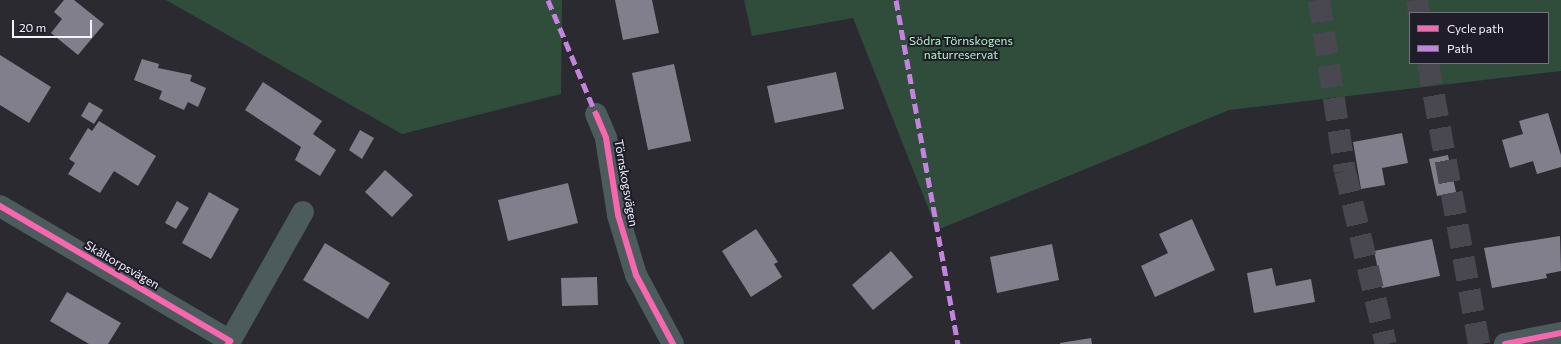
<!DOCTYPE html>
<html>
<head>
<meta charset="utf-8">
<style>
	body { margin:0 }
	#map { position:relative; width:1561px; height:344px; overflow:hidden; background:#2b2a31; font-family:Commissioner,sans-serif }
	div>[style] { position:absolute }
	.green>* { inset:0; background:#2f4d3a }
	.building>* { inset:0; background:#817f8c }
	.motorway-tunnel>* { height:22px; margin-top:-11px; transform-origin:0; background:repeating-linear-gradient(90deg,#494850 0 22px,transparent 0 33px) }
	.minor>* { height:22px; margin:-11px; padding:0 11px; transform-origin:11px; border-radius:11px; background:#4c5b5c }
	.quiet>* { height:5px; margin-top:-2.5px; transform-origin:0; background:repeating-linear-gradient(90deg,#c483df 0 10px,transparent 0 15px) }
	.cycleway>* { height:6px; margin:-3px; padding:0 3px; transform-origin:3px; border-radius:3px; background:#f766af }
	span { translate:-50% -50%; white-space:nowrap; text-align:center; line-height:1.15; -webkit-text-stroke:4px #1f1d2a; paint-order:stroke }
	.park-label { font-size:12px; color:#aef5c2 }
	.street-label { font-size:12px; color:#f4f3fd }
	.legend { position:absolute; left:1409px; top:12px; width:140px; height:52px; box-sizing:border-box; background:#1f1d2a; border:1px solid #74737e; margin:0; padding:5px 7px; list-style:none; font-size:12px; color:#f4f3fd }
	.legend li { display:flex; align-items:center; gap:8px; height:20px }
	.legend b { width:20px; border:1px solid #74737e }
	.scale { position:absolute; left:12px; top:20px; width:80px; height:18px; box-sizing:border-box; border:2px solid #f4f3fd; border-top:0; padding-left:5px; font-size:12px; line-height:14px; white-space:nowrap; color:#f4f3fd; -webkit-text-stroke:3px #1f1d2a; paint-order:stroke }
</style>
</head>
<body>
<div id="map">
	<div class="green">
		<i style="clip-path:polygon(166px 0,562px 0,561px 94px,402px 134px)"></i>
		<i style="clip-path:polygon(evenodd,744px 0,1561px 0,1561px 71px,1229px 110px,937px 230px,853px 18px,752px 36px,744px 0,1410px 13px,1548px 13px,1548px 63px,1410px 63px,1410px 13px)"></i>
	</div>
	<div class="building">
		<i style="clip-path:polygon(64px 0,74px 0,104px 24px,78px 55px,51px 33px,62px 19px,54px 12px)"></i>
		<i style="clip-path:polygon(615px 0,652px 0,659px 33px,623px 40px)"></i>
		<i style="clip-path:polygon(0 55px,51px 87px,29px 123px,0 105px)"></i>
		<i style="clip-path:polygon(142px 59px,159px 64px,158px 68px,192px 75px,190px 81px,206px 88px,198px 107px,188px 102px,184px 110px,159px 99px,162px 91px,134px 80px)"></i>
		<i style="clip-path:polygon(674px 64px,691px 141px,648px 150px,632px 73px)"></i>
		<i style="clip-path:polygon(836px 72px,844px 109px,775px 123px,767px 86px)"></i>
		<i style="clip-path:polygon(263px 82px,322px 121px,313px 134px,336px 150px,320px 176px,295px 160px,301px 147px,245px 110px)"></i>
		<i style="clip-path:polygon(89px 102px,103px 110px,94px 124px,81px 116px)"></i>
		<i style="clip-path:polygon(1548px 113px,1561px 155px,1561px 167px,1537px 174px,1533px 161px,1510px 168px,1502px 140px,1523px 134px,1519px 121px)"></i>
		<i style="clip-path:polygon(99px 121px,156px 156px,138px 186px,114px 171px,100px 193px,68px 174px,75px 163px,69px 159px,88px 128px,92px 131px)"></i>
		<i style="clip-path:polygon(360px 130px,374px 138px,362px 159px,349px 150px)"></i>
		<i style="clip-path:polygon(1402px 133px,1408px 163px,1382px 168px,1385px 185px,1361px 189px,1353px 142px)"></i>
		<i style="clip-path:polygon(1448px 155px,1456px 192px,1437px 196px,1429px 159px)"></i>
		<i style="clip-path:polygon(385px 170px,413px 195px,392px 217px,365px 192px)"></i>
		<i style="clip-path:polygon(568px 183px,578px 223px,508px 241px,498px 200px)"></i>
		<i style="clip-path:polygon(209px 192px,239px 209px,211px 259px,182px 243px)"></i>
		<i style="clip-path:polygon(177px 201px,189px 208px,176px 229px,165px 223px)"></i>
		<i style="clip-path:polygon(1192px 219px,1215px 270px,1155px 297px,1141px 266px,1168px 253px,1159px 234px)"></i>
		<i style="clip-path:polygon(756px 229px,778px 262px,774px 264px,782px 277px,751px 297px,722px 251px)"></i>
		<i style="clip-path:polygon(1560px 236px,1561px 271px,1546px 274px,1547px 278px,1492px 288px,1484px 248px)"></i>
		<i style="clip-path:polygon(1432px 239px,1440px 276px,1382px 288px,1374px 251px)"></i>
		<i style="clip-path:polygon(325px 243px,390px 283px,368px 319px,303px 280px)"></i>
		<i style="clip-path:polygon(1052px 244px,1059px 280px,997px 293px,990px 257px)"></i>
		<i style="clip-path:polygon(891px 251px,913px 277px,873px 310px,852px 285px)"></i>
		<i style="clip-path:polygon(1272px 268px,1276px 286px,1311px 279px,1315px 302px,1254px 313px,1247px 273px)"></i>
		<i style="clip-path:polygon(597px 277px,598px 305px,562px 306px,561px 278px)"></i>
		<i style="clip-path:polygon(67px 292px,121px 323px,108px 344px,89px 344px,50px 321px)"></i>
		<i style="clip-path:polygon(1091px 338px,1092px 344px,1060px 344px,1060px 343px)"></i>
	</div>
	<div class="motorway-tunnel">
		<i style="left:1319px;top:0;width:173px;rotate:81.4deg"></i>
		<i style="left:1345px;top:171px;width:178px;rotate:76.7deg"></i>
		<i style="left:1417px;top:0;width:13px;rotate:81deg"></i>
		<i style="left:1428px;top:63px;width:286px;rotate:79.7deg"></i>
	</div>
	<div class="minor">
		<i style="left:596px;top:114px;width:26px;rotate:67deg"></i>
		<i style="left:606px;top:138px;width:78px;rotate:81.1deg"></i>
		<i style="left:618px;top:215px;width:63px;rotate:73.3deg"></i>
		<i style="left:636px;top:275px;width:78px;rotate:61.8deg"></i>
		<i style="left:0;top:206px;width:267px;rotate:30.4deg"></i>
		<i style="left:230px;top:341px;width:4px;rotate:124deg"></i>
		<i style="left:230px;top:341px;width:148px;rotate:-60.5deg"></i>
		<i style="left:1505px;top:344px;width:57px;rotate:-11.1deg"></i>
	</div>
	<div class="quiet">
		<i style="left:548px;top:0;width:124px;rotate:67.2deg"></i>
		<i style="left:896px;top:0;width:350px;rotate:79.8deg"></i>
	</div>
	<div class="cycleway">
		<i style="left:596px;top:114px;width:26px;rotate:67deg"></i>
		<i style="left:606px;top:138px;width:78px;rotate:81.1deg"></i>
		<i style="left:618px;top:215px;width:63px;rotate:73.3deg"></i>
		<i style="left:636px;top:275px;width:78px;rotate:61.8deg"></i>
		<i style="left:0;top:206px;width:267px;rotate:30.4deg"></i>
		<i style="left:230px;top:341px;width:4px;rotate:124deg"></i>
		<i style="left:1505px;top:344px;width:57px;rotate:-11.1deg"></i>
	</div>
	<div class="park-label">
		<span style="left:961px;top:48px">Södra Törnskogens<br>naturreservat</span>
	</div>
	<div class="street-label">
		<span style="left:626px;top:183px;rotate:80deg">Törnskogsvägen</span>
		<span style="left:122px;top:265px;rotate:30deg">Skältorpsvägen</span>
	</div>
	<ul class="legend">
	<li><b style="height:5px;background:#f766af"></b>Cycle path</li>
	<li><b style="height:5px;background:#c483df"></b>Path</li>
	</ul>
	<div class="scale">20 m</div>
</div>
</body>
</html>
